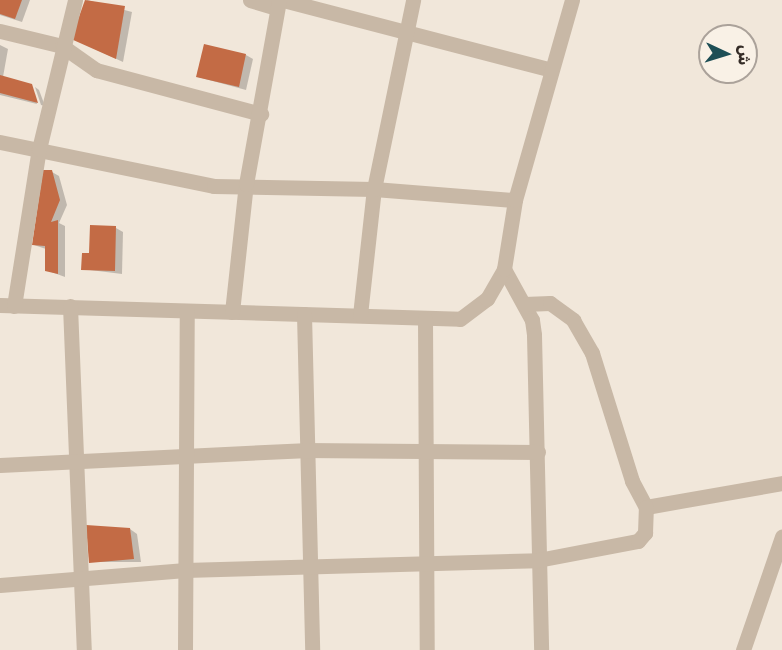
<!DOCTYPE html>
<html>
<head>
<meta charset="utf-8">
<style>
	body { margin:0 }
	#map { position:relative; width:782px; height:650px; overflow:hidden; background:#f1e7da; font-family:Rubik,Cairo,sans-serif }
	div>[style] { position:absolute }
	.shadow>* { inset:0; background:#0003 }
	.building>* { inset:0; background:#c36b45 }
	.street>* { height:15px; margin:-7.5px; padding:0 7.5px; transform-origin:7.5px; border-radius:7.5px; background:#c8b8a6 }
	span { translate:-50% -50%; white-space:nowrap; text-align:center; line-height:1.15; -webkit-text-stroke:5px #f9f1e6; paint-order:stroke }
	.north { position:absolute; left:698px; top:24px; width:60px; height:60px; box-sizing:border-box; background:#f9f1e6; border:2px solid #aba29a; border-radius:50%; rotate:94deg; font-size:16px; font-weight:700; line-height:24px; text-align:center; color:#352c27 }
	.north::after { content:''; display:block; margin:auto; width:21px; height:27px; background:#1d4e55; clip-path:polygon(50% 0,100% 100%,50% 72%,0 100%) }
</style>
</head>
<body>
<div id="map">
	<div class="shadow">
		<i style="clip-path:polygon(0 0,30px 0,22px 22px,0 15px)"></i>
		<i style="clip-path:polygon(87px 0,132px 12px,123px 62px,73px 39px)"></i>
		<i style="clip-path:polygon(0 45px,8px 49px,3px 77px,31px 85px,37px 104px,0 95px)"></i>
		<i style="clip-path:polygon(246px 55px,253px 59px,246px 90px,198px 77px)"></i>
		<i style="clip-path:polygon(35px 87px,39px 90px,45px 106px,41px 105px)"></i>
		<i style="clip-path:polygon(52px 172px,59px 176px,67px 205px,59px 223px,65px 226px,65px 277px,46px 270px,46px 249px,34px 245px)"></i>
		<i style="clip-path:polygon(116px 228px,123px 232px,122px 274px,82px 269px)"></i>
		<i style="clip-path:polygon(130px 529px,137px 534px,141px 562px,90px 562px)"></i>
	</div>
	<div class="building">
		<i style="clip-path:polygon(0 0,22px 0,15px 19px,0 14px)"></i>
		<i style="clip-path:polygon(85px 0,125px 6px,116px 59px,71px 39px)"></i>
		<i style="clip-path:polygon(204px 44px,246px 54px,239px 87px,196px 77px)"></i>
		<i style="clip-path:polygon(0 75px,32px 84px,38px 103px,0 93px)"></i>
		<i style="clip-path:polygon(43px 170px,52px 170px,60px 200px,51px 222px,58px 220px,58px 274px,45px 271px,45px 246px,32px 245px)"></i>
		<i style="clip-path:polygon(90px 225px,116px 226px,115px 271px,81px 270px,82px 253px,89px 253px)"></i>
		<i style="clip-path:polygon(86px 525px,130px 528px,134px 559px,89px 563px)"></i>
	</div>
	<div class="street">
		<i style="left:250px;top:0;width:27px;rotate:17deg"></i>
		<i style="left:283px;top:0;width:277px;rotate:14.6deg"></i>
		<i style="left:0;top:31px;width:64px;rotate:13.6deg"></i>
		<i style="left:62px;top:46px;width:42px;rotate:35.2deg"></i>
		<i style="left:96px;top:70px;width:171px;rotate:14.9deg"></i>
		<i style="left:0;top:142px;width:218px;rotate:11.6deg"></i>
		<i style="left:214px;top:186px;width:160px;rotate:1.1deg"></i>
		<i style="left:374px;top:189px;width:141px;rotate:4.5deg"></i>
		<i style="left:504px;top:269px;width:58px;rotate:61.2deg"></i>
		<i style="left:532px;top:320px;width:15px;rotate:82deg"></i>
		<i style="left:534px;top:335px;width:315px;rotate:88.7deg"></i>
		<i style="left:524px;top:304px;width:26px;rotate:-2deg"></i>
		<i style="left:550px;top:303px;width:29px;rotate:36deg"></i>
		<i style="left:573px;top:320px;width:38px;rotate:60deg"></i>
		<i style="left:592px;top:353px;width:134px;rotate:72.6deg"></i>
		<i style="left:632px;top:481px;width:30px;rotate:62deg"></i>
		<i style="left:646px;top:507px;width:138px;rotate:-10deg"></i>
		<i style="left:0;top:305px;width:460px;rotate:1.7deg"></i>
		<i style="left:460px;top:319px;width:34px;rotate:-37deg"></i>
		<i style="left:487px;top:299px;width:34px;rotate:-60deg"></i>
		<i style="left:504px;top:269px;width:70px;rotate:-80.9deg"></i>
		<i style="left:515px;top:200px;width:208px;rotate:-74.1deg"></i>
		<i style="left:14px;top:306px;width:159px;rotate:-81deg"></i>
		<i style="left:39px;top:149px;width:153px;rotate:-76.4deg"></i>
		<i style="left:70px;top:306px;width:344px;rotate:87.7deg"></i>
		<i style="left:232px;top:312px;width:129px;rotate:-83.8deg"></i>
		<i style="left:246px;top:184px;width:187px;rotate:-79.8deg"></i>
		<i style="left:304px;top:314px;width:336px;rotate:88.6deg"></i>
		<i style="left:360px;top:315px;width:127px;rotate:-83.7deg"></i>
		<i style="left:374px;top:189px;width:193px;rotate:-78.3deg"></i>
		<i style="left:425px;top:319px;width:331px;rotate:89.7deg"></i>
		<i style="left:0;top:465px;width:304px;rotate:-2.8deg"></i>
		<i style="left:304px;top:450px;width:234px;rotate:0.5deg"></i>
		<i style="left:0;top:585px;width:186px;rotate:-4.6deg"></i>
		<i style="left:185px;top:570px;width:353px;rotate:-1.6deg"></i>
		<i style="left:538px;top:560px;width:102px;rotate:-10.8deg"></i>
		<i style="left:638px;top:541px;width:11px;rotate:-49deg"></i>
		<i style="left:645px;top:533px;width:26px;rotate:-88deg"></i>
		<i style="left:185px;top:650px;width:339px;rotate:-89.7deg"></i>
		<i style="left:743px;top:650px;width:120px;rotate:-71deg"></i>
	</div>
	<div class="north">ش</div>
</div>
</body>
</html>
